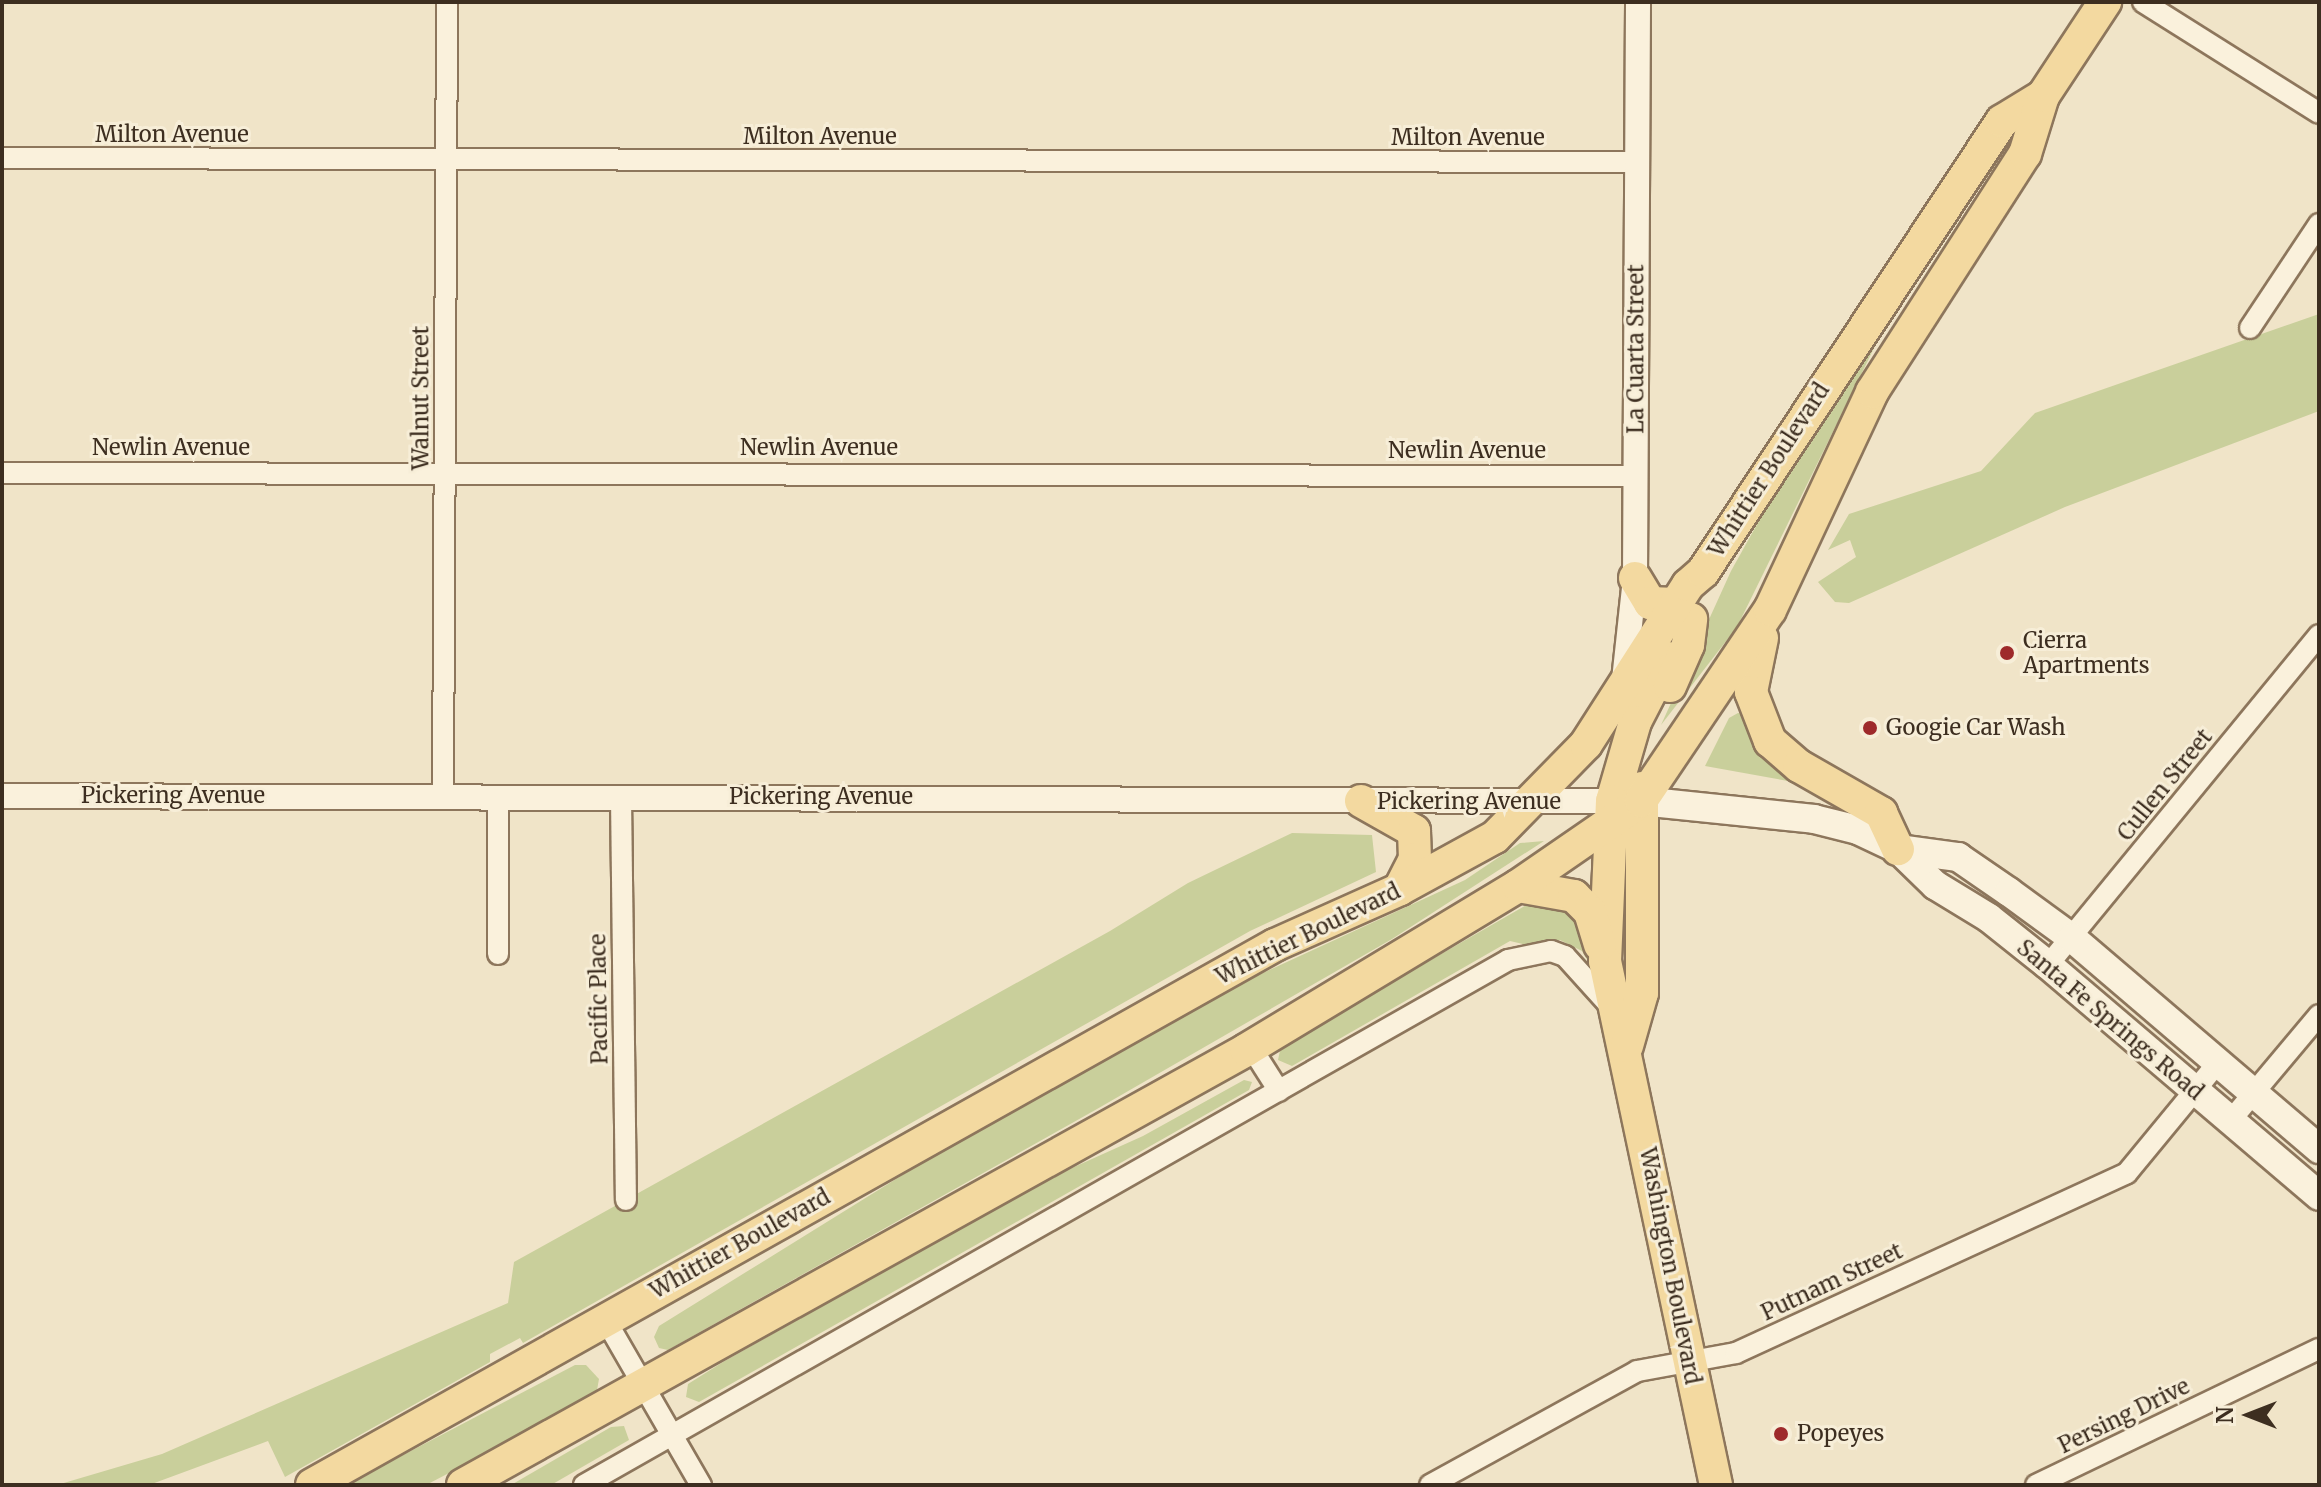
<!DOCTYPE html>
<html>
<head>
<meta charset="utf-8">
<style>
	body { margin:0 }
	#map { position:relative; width:2321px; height:1487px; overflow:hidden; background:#f0e4c8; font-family:Merriweather,serif }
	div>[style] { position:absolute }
	.green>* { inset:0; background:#c9cf9b }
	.roads { filter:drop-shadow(2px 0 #8d765c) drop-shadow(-2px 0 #8d765c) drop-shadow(0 2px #8d765c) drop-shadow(0 -2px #8d765c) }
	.minor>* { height:20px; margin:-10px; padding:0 10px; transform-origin:10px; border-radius:10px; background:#faf1dc }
	.tertiary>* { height:24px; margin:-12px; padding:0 12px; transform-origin:12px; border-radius:12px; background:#faf1dc }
	.secondary>* { height:28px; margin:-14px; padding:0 14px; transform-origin:14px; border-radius:14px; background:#faf1dc }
	.primary>* { height:32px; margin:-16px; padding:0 16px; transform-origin:16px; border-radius:16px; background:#f3d9a0 }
	.dots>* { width:22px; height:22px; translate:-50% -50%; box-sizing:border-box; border:4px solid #f7eed8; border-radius:50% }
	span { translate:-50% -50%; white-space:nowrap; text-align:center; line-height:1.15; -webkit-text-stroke:6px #f7eed8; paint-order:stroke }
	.street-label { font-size:22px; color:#3d2e20 }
	.poi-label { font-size:22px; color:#3d2e20 }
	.left { translate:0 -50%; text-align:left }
	.frame { position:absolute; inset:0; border:4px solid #3d2e20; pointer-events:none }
	.north { position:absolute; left:2209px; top:1375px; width:80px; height:80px; -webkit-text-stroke:6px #f7eed8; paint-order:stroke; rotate:270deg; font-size:22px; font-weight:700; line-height:32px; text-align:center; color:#3d2e20 }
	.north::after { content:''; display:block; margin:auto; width:28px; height:36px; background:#3d2e20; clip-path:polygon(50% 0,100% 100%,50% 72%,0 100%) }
</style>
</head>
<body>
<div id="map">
	<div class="green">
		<i style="clip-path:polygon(2319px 314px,2319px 411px,2065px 507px,1849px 603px,1835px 602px,1818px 582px,1856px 557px,1850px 540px,1828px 550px,1849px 514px,1981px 471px,2035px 413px)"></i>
		<i style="clip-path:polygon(1878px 340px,1737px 627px,1661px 725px,1731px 571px,1779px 485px)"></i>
		<i style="clip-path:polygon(1738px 713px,1744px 714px,1816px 786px,1705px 766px,1729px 718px)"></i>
		<i style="clip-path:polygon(1292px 833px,1372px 835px,1376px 872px,1250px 931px,523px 1343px,520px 1338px,490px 1354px,490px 1362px,285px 1477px,268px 1441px,149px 1485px,57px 1485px,162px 1454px,508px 1303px,514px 1262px,1110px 931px,1188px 883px)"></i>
		<i style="clip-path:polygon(1544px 841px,1392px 939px,1097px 1109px,668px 1350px,659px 1348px,654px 1337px,659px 1326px,967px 1135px,1239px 984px,1465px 880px,1520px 843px)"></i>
		<i style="clip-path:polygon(1537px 899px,1569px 907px,1589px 939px,1590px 965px,1582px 951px,1560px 940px,1527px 945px,1510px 941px,1292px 1066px,1278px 1060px,1281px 1046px)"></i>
		<i style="clip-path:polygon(1244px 1080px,1252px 1082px,1249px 1090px,699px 1402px,686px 1397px,688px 1384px,723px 1362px,1043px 1181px,1143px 1136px)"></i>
		<i style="clip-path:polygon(575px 1365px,586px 1365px,599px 1379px,597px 1390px,585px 1402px,426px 1485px,346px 1485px)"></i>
		<i style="clip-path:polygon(624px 1426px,629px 1440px,551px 1485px,511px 1485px,611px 1427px)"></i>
	</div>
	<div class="roads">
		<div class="minor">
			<i style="left:2143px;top:2px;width:208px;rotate:32.2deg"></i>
			<i style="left:2px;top:158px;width:1635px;rotate:0.14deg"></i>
			<i style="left:2250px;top:328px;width:125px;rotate:-56.4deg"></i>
			<i style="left:2px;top:473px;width:1634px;rotate:0.11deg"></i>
			<i style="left:443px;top:795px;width:793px;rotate:-89.71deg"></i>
			<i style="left:498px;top:796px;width:158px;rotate:90deg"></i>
			<i style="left:621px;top:797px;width:403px;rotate:89.3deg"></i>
			<i style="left:2048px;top:965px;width:427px;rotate:-50.6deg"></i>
			<i style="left:1251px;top:1047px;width:52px;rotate:57.5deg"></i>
			<i style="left:2231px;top:1120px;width:137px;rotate:-50deg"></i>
			<i style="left:605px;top:1319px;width:192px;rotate:60deg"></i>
			<i style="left:584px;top:1485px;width:1063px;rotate:-29.6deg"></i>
			<i style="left:1508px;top:960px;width:44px;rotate:-11.8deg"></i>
			<i style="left:1551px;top:951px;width:15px;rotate:20deg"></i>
			<i style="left:1565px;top:956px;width:70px;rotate:47.9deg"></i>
			<i style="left:1430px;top:1485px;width:236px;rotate:-28.8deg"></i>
			<i style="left:1637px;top:1371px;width:101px;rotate:-10.3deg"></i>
			<i style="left:1736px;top:1353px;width:430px;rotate:-24.7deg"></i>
			<i style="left:2127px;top:1173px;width:141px;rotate:-50.5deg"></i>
			<i style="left:2036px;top:1485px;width:314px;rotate:-25.7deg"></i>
		</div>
		<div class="tertiary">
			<i style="left:1624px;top:680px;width:103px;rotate:-83.8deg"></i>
			<i style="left:1635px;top:578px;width:576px;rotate:-89.7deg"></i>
			<i style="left:2px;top:796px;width:1625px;rotate:0.18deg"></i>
		</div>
		<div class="secondary">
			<i style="left:1641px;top:801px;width:174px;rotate:5.9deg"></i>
			<i style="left:1814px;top:819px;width:45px;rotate:14deg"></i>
			<i style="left:1858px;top:830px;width:44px;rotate:25.4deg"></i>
			<i style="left:1898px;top:849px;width:52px;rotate:44.2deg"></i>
			<i style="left:1935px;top:885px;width:63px;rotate:31.4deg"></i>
			<i style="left:1989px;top:918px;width:75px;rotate:38.5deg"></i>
			<i style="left:2048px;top:965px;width:356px;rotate:40.4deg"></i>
			<i style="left:1898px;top:849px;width:61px;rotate:7.6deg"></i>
			<i style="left:1958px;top:857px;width:62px;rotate:34.5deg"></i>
			<i style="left:2009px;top:892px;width:78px;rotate:36.1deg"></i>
			<i style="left:2072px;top:938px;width:325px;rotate:40.5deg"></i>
		</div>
		<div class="primary">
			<i style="left:1635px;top:578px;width:29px;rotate:59deg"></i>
			<i style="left:1650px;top:603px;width:26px;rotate:2deg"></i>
			<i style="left:1762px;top:638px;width:55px;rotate:101.5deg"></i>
			<i style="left:1751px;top:692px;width:53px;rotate:68.8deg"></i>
			<i style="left:1770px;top:741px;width:38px;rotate:41deg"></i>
			<i style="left:1799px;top:766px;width:95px;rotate:29.8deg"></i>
			<i style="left:1881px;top:813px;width:40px;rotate:65deg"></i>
			<i style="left:1668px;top:658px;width:72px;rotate:117.3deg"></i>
			<i style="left:1635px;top:722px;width:82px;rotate:106.2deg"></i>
			<i style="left:1612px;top:801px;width:160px;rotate:92.5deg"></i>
			<i style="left:1605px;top:961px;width:536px;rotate:78.04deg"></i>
			<i style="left:1670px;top:686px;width:45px;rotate:-66.3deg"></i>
			<i style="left:1688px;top:645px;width:26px;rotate:-83deg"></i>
			<i style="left:1361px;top:801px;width:61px;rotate:29.5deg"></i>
			<i style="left:1414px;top:831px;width:28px;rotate:88deg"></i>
			<i style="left:1415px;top:859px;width:34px;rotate:117deg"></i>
			<i style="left:1518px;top:886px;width:57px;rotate:10.1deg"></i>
			<i style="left:1574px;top:896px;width:23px;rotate:45deg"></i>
			<i style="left:1590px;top:912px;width:34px;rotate:73deg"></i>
			<i style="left:1627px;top:1046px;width:55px;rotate:-74.2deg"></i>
			<i style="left:1642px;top:993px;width:205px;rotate:-90deg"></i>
			<i style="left:312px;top:1485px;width:1104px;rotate:-29.28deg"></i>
			<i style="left:1275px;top:945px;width:137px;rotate:-24.1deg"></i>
			<i style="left:1400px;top:889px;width:108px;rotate:-28.7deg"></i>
			<i style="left:1495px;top:837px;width:130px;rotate:-45.6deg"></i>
			<i style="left:1586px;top:744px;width:189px;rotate:-57.3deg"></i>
			<i style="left:1688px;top:585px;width:20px;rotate:-41deg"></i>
			<i style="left:1703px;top:572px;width:541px;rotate:-56.46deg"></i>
			<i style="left:2002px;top:121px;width:48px;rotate:-31.4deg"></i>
			<i style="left:463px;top:1485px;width:896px;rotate:-29.05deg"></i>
			<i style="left:1246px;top:1050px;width:318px;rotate:-31.1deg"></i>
			<i style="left:1518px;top:886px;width:150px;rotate:-34.6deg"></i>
			<i style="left:1641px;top:801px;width:230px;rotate:-56deg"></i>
			<i style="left:1770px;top:610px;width:241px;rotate:-64.9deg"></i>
			<i style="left:1872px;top:392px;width:283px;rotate:-57.3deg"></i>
			<i style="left:2025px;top:154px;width:61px;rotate:-72.8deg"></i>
			<i style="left:2043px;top:96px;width:113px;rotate:-56.6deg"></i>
		</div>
	</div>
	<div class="dots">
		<i style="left:2007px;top:653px;background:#9e2a2b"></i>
		<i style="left:1870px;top:728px;background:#9e2a2b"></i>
		<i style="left:1781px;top:1434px;background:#9e2a2b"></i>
	</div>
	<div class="street-label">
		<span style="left:172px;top:135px">Milton Avenue</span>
		<span style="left:820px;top:137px">Milton Avenue</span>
		<span style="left:1468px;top:138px">Milton Avenue</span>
		<span style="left:1636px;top:349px;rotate:-90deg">La Cuarta Street</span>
		<span style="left:421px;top:398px;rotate:-90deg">Walnut Street</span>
		<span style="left:171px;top:448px">Newlin Avenue</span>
		<span style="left:819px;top:448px">Newlin Avenue</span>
		<span style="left:1467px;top:451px">Newlin Avenue</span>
		<span style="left:1769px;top:470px;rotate:-57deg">Whittier Boulevard</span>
		<span style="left:2165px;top:785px;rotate:-51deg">Cullen Street</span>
		<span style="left:173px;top:796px">Pickering Avenue</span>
		<span style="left:821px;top:797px">Pickering Avenue</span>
		<span style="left:1469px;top:802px">Pickering Avenue</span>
		<span style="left:1308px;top:934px;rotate:-26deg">Whittier Boulevard</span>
		<span style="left:599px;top:999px;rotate:-91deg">Pacific Place</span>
		<span style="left:2110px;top:1020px;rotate:40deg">Santa Fe Springs Road</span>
		<span style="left:740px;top:1244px;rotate:-29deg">Whittier Boulevard</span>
		<span style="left:1670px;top:1266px;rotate:79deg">Washington Boulevard</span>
		<span style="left:1832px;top:1282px;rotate:-25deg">Putnam Street</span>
		<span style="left:2124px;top:1416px;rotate:-26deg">Persing Drive</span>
	</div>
	<div class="poi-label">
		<span class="left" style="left:2023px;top:653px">Cierra<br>Apartments</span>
		<span class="left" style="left:1886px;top:728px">Googie Car Wash</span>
		<span class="left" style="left:1797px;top:1434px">Popeyes</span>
	</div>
	<div class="frame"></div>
	<div class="north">N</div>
</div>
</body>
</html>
